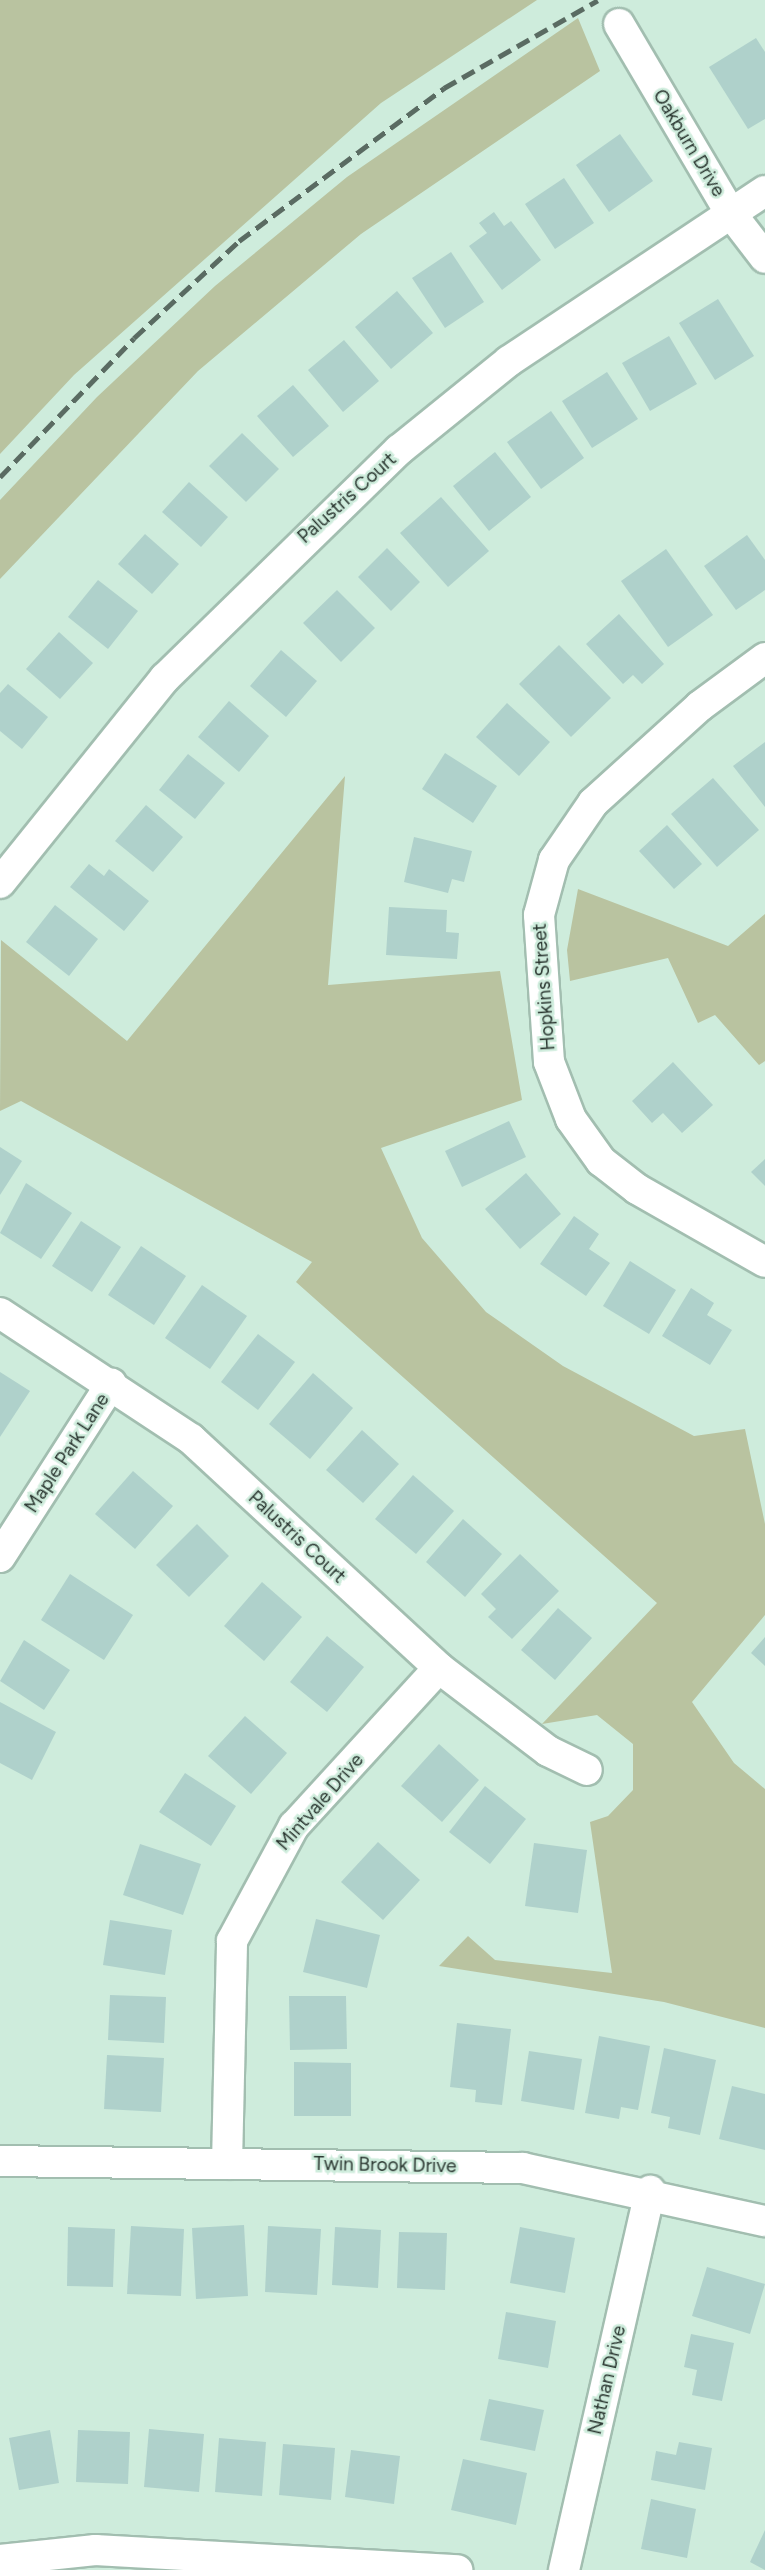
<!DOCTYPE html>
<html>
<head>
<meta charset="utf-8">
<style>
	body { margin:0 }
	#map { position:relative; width:765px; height:2570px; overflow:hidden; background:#ceecdc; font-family:Figtree,sans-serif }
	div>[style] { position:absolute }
	.green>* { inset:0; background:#b9c3a0 }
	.building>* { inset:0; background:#afd1cb }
	.roads { filter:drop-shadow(2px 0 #a2beb0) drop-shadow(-2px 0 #a2beb0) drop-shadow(0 2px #a2beb0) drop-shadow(0 -2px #a2beb0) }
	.minor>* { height:30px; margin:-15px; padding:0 15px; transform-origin:15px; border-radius:15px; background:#fff }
	.rail>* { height:5px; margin-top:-2.5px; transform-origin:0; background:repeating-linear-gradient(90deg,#5a6b62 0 14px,transparent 0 21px) }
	span { translate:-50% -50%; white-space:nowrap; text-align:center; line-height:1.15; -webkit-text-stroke:5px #ceecdc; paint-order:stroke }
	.street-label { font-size:19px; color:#2b3731 }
</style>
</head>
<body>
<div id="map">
	<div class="green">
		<i style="clip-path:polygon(0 0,537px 0,381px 103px,74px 375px,0 454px)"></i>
		<i style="clip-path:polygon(578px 18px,600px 71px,361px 234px,198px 371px,0 579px,0 500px,97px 397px,215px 286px,347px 177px)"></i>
		<i style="clip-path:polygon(345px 776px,328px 985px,500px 971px,522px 1100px,381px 1148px,422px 1238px,486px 1312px,563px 1366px,694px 1436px,745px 1429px,765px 1524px,765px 1615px,692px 1702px,734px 1763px,765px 1789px,765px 2028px,664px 2002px,439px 1966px,468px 1936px,495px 1960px,612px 1973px,590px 1822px,608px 1816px,633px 1790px,633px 1744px,597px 1715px,542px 1724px,657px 1603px,296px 1282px,312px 1262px,21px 1101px,0 1111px,1px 940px,127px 1041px)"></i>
		<i style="clip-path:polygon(578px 889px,728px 946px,765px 914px,765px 1061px,759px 1065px,715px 1015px,698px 1023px,668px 958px,570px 981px,567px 950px)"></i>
	</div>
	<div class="building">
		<i style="clip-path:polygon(756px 38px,765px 52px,765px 119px,748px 129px,709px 67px)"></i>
		<i style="clip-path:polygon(620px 134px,653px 181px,609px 212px,576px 165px)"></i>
		<i style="clip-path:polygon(564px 178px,594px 223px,555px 249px,525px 204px)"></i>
		<i style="clip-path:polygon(494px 212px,504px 226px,511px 221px,541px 260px,502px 290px,469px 246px,487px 233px,479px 223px)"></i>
		<i style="clip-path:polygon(451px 252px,484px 302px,445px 328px,412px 278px)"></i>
		<i style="clip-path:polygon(397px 291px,433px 333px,391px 369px,355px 327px)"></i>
		<i style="clip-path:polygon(718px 299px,754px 356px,715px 380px,679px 323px)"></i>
		<i style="clip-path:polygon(669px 336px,697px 384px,650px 411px,622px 363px)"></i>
		<i style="clip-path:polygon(344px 340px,379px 381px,343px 412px,308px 370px)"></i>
		<i style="clip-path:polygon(607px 372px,638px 419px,592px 448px,562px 401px)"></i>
		<i style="clip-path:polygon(293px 385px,329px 426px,293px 457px,257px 416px)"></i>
		<i style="clip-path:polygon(551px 411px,584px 458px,541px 489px,507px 442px)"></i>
		<i style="clip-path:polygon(242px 433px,279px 469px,246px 502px,209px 466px)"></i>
		<i style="clip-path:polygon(495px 452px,531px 497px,489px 531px,453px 486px)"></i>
		<i style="clip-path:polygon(189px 482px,228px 517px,201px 547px,162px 512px)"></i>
		<i style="clip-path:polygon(441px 497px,489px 551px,448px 587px,400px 533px)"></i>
		<i style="clip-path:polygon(145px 534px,179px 564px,152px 594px,118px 564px)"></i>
		<i style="clip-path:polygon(747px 535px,765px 560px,765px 590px,736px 610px,704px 566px)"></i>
		<i style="clip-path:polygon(387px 548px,420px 582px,391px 611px,358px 577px)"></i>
		<i style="clip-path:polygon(666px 549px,713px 615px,668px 647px,621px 581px)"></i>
		<i style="clip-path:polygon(98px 580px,138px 611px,108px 649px,68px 617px)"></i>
		<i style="clip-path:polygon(337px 590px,375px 628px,341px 662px,303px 623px)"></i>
		<i style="clip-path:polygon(619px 614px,664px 664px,642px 684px,633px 675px,623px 684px,586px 644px)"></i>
		<i style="clip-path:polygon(59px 632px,93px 663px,60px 699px,26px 669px)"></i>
		<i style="clip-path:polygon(559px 645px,611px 698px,571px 737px,519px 684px)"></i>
		<i style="clip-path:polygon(281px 650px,317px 681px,286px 717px,250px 686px)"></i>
		<i style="clip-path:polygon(8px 684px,48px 717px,22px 749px,0 731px,0 693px)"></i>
		<i style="clip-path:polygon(229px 701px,269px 736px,239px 772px,198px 737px)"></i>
		<i style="clip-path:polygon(507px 703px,550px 742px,519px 776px,476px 737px)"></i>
		<i style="clip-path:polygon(765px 742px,765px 807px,733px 766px)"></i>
		<i style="clip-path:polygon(445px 753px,497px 786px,473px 823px,422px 789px)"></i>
		<i style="clip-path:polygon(188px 754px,225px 783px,195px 819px,159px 790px)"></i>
		<i style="clip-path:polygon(713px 778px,759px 830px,717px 867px,671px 814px)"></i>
		<i style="clip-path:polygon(146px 805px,183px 837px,153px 872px,115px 841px)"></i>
		<i style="clip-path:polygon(667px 825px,702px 864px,674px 889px,639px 851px)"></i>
		<i style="clip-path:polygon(414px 837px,472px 851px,464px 882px,452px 879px,448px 893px,404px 882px)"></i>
		<i style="clip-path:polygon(89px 864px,104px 876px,109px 869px,149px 901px,124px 931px,70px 887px)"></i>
		<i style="clip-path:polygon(55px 905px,98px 939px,69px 976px,26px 942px)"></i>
		<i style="clip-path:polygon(389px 907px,447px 910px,446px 932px,459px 933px,457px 959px,386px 955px)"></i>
		<i style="clip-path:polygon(673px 1062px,713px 1105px,682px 1133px,663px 1113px,652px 1123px,632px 1101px)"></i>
		<i style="clip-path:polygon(509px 1121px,526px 1157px,462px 1187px,445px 1151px)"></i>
		<i style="clip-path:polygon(0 1147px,22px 1161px,0 1195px)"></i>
		<i style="clip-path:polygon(765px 1159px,765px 1186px,751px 1172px)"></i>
		<i style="clip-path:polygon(526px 1173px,561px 1214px,520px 1249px,485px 1209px)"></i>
		<i style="clip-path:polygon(26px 1183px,72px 1213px,41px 1259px,0 1233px)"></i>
		<i style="clip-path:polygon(574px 1216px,599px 1234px,589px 1249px,610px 1263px,586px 1296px,540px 1264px)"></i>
		<i style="clip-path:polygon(81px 1221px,121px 1247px,92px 1292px,52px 1266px)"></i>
		<i style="clip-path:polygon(141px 1246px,186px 1276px,154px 1325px,108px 1295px)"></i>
		<i style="clip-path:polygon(630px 1261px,676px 1290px,649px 1334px,603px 1306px)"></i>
		<i style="clip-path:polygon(202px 1285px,247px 1316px,210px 1369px,165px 1338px)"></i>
		<i style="clip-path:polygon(691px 1288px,714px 1303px,707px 1315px,732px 1330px,710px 1365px,662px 1336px)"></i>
		<i style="clip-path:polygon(258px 1334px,295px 1362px,258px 1410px,221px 1382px)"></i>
		<i style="clip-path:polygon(0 1372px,30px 1391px,0 1437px)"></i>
		<i style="clip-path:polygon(313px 1373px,353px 1408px,310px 1459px,269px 1424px)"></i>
		<i style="clip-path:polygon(362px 1430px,399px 1464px,363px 1503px,326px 1470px)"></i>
		<i style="clip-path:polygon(133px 1471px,173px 1506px,135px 1549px,95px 1514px)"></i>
		<i style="clip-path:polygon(413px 1475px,454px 1511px,416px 1554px,375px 1519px)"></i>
		<i style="clip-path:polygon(463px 1519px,502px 1554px,465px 1597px,426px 1562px)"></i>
		<i style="clip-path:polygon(197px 1524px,229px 1556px,189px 1597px,156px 1565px)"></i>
		<i style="clip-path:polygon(520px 1554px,559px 1591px,512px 1639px,488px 1617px,496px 1609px,481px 1594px)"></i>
		<i style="clip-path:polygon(70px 1574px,133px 1615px,104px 1660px,41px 1620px)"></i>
		<i style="clip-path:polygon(262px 1582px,302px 1617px,264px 1661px,224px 1626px)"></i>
		<i style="clip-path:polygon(558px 1608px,592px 1638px,555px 1680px,521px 1650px)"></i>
		<i style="clip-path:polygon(327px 1636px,364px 1667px,327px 1712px,290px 1682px)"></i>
		<i style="clip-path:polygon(765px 1637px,765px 1666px,751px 1653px)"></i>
		<i style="clip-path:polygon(24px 1640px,70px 1670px,44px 1710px,0 1681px)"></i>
		<i style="clip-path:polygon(0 1702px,56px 1732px,32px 1780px,0 1763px)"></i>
		<i style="clip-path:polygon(245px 1716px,287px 1753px,251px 1794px,208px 1756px)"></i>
		<i style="clip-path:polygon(439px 1744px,479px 1780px,442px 1822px,401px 1786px)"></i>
		<i style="clip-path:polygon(185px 1773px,236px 1806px,211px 1846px,159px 1812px)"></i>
		<i style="clip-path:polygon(485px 1786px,526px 1819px,490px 1864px,449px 1832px)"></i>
		<i style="clip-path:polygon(378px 1842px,420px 1880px,383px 1920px,341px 1882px)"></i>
		<i style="clip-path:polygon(534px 1843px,587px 1850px,578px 1913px,525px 1906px)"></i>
		<i style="clip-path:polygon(140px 1844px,201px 1864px,183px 1915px,123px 1895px)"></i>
		<i style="clip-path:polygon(316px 1919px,380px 1935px,367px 1988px,303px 1972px)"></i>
		<i style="clip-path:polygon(110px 1920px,172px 1930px,165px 1975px,103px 1965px)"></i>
		<i style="clip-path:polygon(110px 1995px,166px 1997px,164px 2043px,108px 2040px)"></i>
		<i style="clip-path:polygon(289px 1996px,346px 1996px,347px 2049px,290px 2050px)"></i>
		<i style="clip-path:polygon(457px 2023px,511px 2029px,502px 2105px,475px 2102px,476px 2090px,450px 2087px)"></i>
		<i style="clip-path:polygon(599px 2036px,650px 2046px,638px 2110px,621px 2107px,619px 2119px,585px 2113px)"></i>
		<i style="clip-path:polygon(664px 2048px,716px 2060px,700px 2135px,668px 2128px,670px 2117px,651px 2113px)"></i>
		<i style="clip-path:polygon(529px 2051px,582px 2059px,574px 2110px,521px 2101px)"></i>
		<i style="clip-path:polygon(107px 2055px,164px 2058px,161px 2112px,104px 2109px)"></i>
		<i style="clip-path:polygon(294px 2062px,351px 2063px,351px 2116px,294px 2116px)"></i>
		<i style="clip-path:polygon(732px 2086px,765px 2094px,765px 2150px,719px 2139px)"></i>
		<i style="clip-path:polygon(244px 2225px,248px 2296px,196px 2299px,192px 2228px)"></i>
		<i style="clip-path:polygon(131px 2226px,184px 2229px,181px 2296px,127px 2294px)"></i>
		<i style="clip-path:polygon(268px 2226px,321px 2229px,317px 2295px,265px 2292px)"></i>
		<i style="clip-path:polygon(68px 2227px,115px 2229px,113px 2287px,67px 2286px)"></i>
		<i style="clip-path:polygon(335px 2227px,381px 2230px,378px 2288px,332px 2285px)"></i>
		<i style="clip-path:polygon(520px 2227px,575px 2238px,565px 2293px,510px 2283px)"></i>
		<i style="clip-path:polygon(399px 2232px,447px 2233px,445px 2290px,397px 2288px)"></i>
		<i style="clip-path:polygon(707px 2267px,765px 2284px,750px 2334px,692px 2316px)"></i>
		<i style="clip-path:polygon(506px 2312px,556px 2321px,548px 2368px,498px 2359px)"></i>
		<i style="clip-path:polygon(691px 2334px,734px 2343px,722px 2401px,692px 2395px,697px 2370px,684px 2367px)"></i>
		<i style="clip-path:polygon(489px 2399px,544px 2410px,535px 2451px,480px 2440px)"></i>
		<i style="clip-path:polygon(149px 2429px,204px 2434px,199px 2492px,144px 2487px)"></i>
		<i style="clip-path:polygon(50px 2430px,59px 2483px,19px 2490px,9px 2438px)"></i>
		<i style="clip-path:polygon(78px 2430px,130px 2432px,128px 2484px,76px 2482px)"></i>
		<i style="clip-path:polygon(219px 2438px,266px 2442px,262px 2496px,215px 2492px)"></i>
		<i style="clip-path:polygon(679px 2442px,712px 2448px,705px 2490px,651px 2480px,656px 2451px,676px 2455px)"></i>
		<i style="clip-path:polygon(283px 2444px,335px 2448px,331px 2500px,279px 2495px)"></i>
		<i style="clip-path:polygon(351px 2450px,400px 2456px,394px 2504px,345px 2497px)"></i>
		<i style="clip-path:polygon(463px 2459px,527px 2473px,516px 2525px,451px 2510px)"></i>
		<i style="clip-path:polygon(651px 2499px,696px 2509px,687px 2558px,641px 2549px)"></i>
		<i style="clip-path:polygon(765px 2530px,765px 2570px,750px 2562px)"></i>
	</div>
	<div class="roads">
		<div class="minor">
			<i style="left:619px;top:24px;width:217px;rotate:59.5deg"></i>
			<i style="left:729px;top:211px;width:59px;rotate:52.5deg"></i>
			<i style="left:765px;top:658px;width:81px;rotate:143.6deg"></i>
			<i style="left:700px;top:706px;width:144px;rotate:137.8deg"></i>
			<i style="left:593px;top:803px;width:69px;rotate:124.4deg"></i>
			<i style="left:554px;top:860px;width:57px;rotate:105.3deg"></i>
			<i style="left:539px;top:915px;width:147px;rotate:86.1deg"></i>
			<i style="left:549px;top:1062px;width:61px;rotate:68.9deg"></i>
			<i style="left:571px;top:1119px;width:52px;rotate:54.5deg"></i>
			<i style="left:601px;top:1161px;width:46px;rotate:37.9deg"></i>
			<i style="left:637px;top:1189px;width:147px;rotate:29.7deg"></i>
			<i style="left:0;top:883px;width:263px;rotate:-51.2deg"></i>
			<i style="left:165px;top:678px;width:327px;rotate:-44.3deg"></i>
			<i style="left:399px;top:450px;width:141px;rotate:-39deg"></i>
			<i style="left:509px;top:361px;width:307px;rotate:-33.6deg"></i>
			<i style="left:0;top:1313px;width:229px;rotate:33.4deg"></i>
			<i style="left:191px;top:1439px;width:338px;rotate:42.7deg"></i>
			<i style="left:439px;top:1668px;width:137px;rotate:37.3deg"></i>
			<i style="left:548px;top:1751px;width:43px;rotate:26deg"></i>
			<i style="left:0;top:1557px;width:206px;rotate:-57.3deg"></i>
			<i style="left:0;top:2161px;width:523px;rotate:0.77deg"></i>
			<i style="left:523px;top:2168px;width:248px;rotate:12.4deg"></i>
			<i style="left:227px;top:2164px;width:223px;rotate:-88.7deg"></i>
			<i style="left:232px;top:1941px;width:131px;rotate:-61.7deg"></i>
			<i style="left:294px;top:1826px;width:214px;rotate:-47.5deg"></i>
			<i style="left:0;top:2560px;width:96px;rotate:-6deg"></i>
			<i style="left:95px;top:2550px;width:363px;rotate:3.2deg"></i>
			<i style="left:564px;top:2570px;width:389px;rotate:-77.2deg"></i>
		</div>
	</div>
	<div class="rail">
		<i style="left:0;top:477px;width:193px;rotate:-46deg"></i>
		<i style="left:134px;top:338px;width:143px;rotate:-42.7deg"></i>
		<i style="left:239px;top:241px;width:256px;rotate:-36.7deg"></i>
		<i style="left:444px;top:88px;width:177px;rotate:-29.7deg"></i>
	</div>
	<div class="street-label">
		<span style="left:689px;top:143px;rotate:59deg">Oakburn Drive</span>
		<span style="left:347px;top:498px;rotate:-42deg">Palustris Court</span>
		<span style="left:544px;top:987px;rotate:-94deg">Hopkins Street</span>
		<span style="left:67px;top:1453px;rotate:-57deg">Maple Park Lane</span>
		<span style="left:297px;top:1537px;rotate:43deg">Palustris Court</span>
		<span style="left:320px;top:1802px;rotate:-49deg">Mintvale Drive</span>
		<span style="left:385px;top:2165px;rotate:1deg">Twin Brook Drive</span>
		<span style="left:607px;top:2380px;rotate:-77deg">Nathan Drive</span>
	</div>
</div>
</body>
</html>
